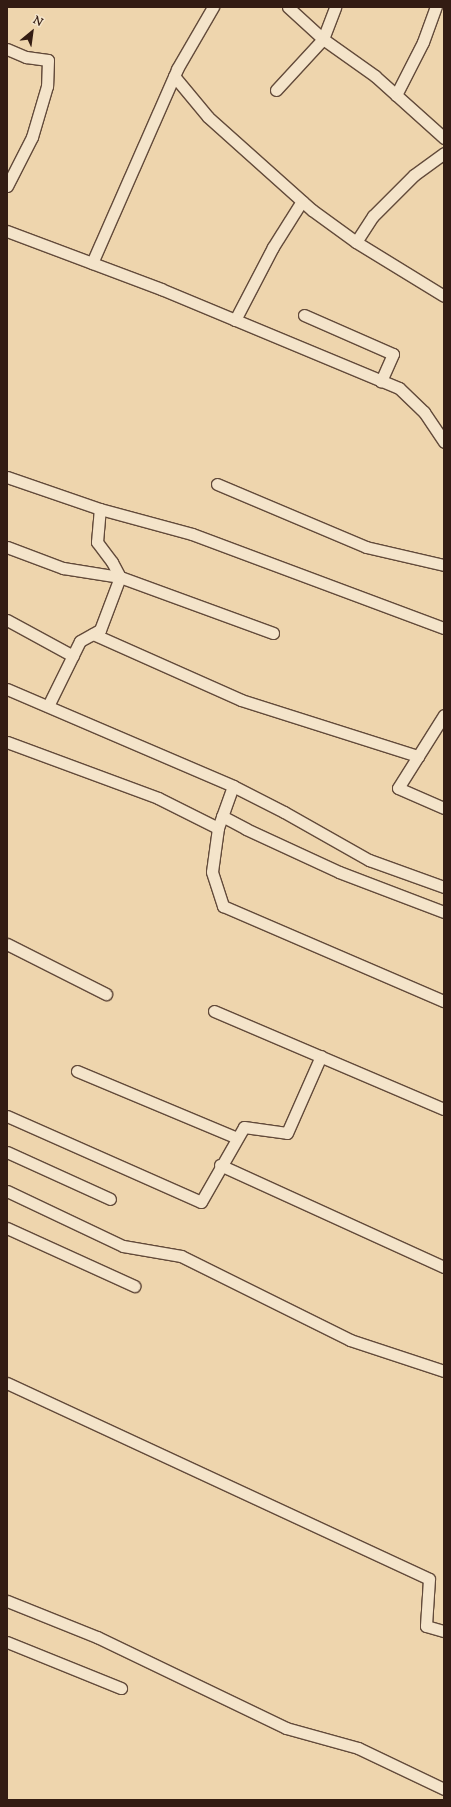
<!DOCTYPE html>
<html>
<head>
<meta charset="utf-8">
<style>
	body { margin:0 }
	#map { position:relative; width:451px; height:1807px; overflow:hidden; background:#eed5ad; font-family:"Sorts Mill Goudy",serif }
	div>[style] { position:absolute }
	.roads { filter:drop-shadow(1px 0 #624a3a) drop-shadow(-1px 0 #624a3a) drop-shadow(0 1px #624a3a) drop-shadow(0 -1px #624a3a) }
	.street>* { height:11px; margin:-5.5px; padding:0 5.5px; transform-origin:5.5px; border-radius:5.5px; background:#f4e4ca }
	span { translate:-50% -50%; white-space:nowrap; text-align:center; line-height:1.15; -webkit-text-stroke:3px #f4e4ca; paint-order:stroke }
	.frame { position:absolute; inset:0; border:8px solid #331c13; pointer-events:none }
	.north { position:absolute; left:12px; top:12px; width:40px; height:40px; -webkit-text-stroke:3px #f4e4ca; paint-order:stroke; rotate:29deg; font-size:11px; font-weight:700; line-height:16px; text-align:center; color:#331c13 }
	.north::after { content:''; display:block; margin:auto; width:14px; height:18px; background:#331c13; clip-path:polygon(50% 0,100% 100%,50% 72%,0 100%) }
</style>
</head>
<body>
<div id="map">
	<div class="roads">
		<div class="street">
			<i style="left:288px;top:7px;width:47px;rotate:42.4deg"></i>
			<i style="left:323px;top:39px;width:64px;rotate:35.4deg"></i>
			<i style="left:375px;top:76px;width:93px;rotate:41.9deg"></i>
			<i style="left:7px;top:49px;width:21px;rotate:23deg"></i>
			<i style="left:26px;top:57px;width:22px;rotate:8deg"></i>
			<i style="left:48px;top:60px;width:26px;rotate:92deg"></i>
			<i style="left:47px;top:86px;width:53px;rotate:106.4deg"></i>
			<i style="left:32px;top:137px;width:55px;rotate:117deg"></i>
			<i style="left:174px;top:76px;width:53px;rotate:50.3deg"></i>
			<i style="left:208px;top:117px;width:140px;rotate:41.8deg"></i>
			<i style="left:312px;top:210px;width:54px;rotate:36deg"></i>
			<i style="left:356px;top:242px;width:103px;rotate:31.5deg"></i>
			<i style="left:276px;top:90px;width:69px;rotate:-47.3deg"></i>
			<i style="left:323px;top:39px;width:34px;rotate:-69deg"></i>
			<i style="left:396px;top:95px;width:59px;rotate:-63deg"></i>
			<i style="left:423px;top:42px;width:37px;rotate:-70deg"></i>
			<i style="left:7px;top:231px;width:165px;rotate:20.6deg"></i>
			<i style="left:161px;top:289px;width:258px;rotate:22.6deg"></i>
			<i style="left:399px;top:388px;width:35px;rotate:44deg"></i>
			<i style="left:424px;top:412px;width:36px;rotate:56deg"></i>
			<i style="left:356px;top:242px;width:31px;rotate:-57deg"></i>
			<i style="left:373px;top:216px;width:58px;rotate:-45deg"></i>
			<i style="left:414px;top:175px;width:37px;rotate:-36deg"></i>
			<i style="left:92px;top:263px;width:212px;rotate:-66.3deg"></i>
			<i style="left:177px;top:69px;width:72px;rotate:-59.9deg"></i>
			<i style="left:304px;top:315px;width:97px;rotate:23.7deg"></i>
			<i style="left:393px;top:354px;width:30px;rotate:114deg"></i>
			<i style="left:235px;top:320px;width:82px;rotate:-62.5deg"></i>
			<i style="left:273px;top:247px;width:54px;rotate:-57.8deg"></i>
			<i style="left:7px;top:477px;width:98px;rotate:19deg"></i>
			<i style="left:100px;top:509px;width:95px;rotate:15.2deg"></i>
			<i style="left:192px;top:534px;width:269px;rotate:20.5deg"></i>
			<i style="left:217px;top:484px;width:162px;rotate:22.9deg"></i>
			<i style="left:366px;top:547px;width:80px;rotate:13deg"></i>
			<i style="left:7px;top:547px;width:60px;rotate:20.6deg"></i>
			<i style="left:63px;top:568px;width:58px;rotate:9deg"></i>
			<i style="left:120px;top:577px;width:163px;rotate:20.1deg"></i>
			<i style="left:7px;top:620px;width:75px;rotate:28.6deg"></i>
			<i style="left:93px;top:634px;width:162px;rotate:24deg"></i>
			<i style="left:241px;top:700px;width:186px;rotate:17.6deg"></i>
			<i style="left:7px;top:689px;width:246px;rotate:23.2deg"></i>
			<i style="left:233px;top:786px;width:57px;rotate:27deg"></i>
			<i style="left:284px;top:812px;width:98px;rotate:29.5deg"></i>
			<i style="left:369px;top:860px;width:80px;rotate:19.8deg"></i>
			<i style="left:48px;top:706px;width:72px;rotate:-63.8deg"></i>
			<i style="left:80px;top:641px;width:23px;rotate:-29deg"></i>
			<i style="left:100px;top:630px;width:57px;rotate:-69.3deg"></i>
			<i style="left:120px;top:577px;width:17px;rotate:-118deg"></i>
			<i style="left:112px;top:562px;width:25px;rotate:-127deg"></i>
			<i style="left:97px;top:542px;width:33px;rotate:-85deg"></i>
			<i style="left:444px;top:715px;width:86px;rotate:122.2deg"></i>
			<i style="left:398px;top:788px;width:50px;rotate:23.5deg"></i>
			<i style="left:7px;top:742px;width:161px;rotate:20.3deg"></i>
			<i style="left:158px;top:798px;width:67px;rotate:26.6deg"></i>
			<i style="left:233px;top:786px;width:45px;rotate:109.7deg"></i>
			<i style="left:218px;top:828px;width:44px;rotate:97.8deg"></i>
			<i style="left:212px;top:872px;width:36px;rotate:72deg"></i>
			<i style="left:223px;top:906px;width:241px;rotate:23.3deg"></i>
			<i style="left:222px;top:816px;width:27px;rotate:28deg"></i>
			<i style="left:246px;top:829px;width:102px;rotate:24.8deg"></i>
			<i style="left:339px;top:872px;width:112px;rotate:20.9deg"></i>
			<i style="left:7px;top:944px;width:111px;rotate:26.8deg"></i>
			<i style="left:214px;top:1011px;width:250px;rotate:23.1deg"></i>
			<i style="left:77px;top:1071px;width:173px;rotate:22.7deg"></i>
			<i style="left:7px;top:1116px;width:212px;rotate:23.9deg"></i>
			<i style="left:201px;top:1202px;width:86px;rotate:-60.2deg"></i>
			<i style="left:244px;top:1127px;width:43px;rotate:7.9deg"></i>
			<i style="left:287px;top:1133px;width:84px;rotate:-66.2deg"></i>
			<i style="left:7px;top:1152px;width:113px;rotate:24.5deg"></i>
			<i style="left:220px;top:1165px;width:246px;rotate:24.5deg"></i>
			<i style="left:7px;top:1191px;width:128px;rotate:25.4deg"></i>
			<i style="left:123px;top:1246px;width:59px;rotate:9.8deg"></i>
			<i style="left:181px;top:1256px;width:189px;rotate:26.4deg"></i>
			<i style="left:350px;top:1340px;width:99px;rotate:18.3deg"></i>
			<i style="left:7px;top:1228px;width:140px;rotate:24.5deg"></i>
			<i style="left:7px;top:1383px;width:465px;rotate:24.9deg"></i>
			<i style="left:429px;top:1579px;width:47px;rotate:93.7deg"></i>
			<i style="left:426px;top:1626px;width:19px;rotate:16deg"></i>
			<i style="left:7px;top:1601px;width:97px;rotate:21.8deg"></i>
			<i style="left:97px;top:1637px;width:210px;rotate:25.7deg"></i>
			<i style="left:286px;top:1728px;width:75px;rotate:15.5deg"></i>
			<i style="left:358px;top:1748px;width:95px;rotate:25.5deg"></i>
			<i style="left:7px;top:1642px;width:123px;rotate:22deg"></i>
		</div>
	</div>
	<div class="frame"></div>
	<div class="north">N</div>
</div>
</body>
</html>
